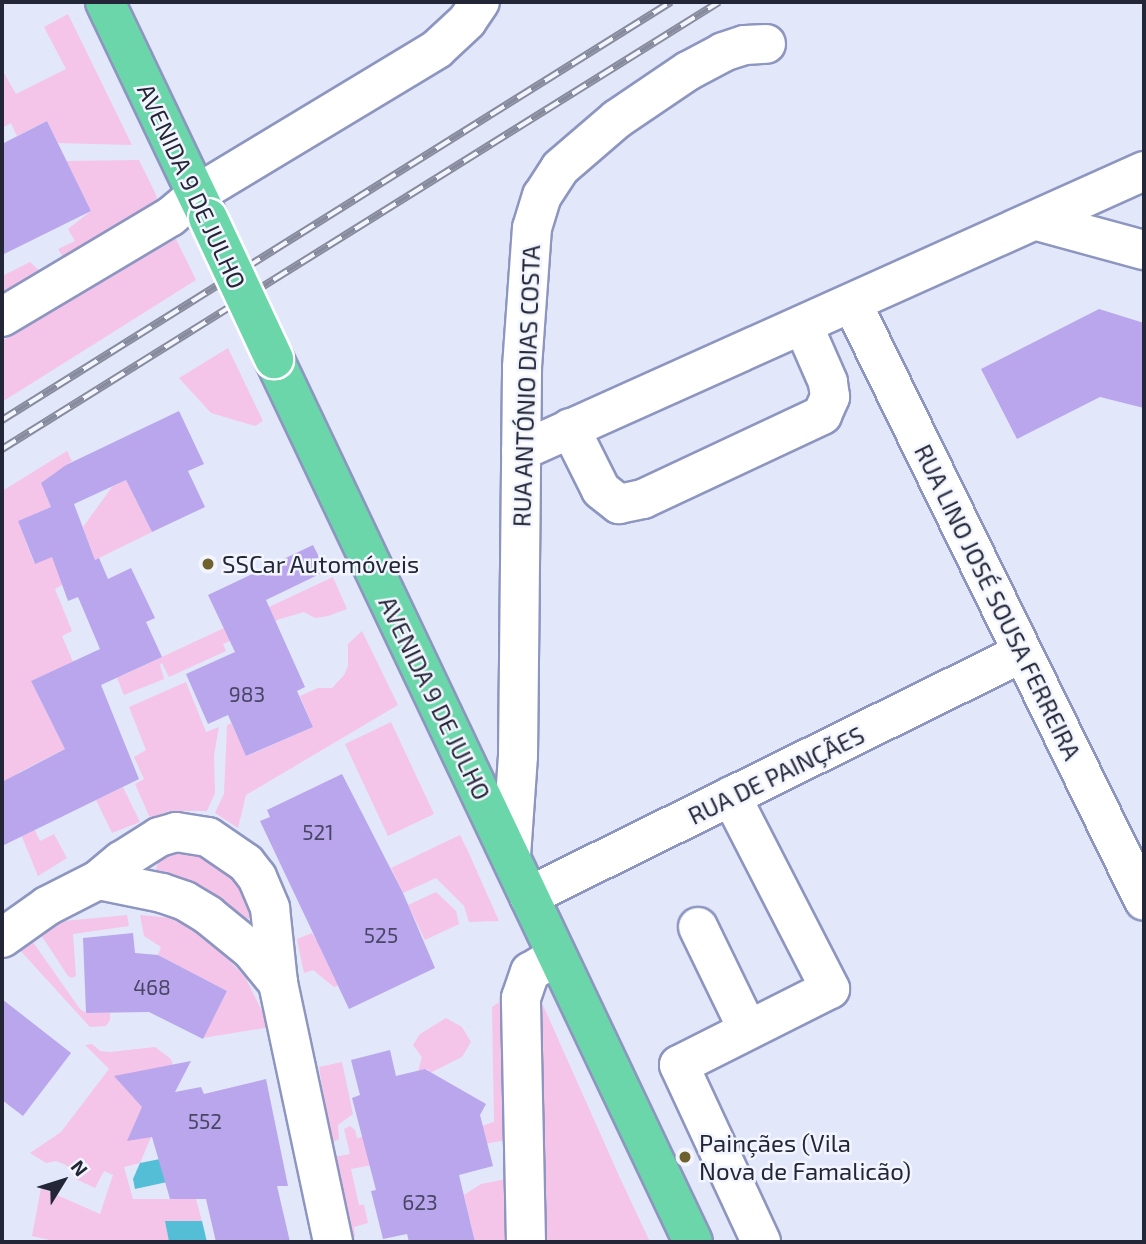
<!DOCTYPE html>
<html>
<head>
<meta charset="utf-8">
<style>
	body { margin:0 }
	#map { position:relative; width:1146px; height:1244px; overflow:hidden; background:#e3e7fa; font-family:"Exo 2",sans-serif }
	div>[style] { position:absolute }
	.green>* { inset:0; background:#f4c5e8 }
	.water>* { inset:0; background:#54bed6 }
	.building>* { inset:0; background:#b9a6ed }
	.roads { filter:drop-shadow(2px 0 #8d96c0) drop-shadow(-2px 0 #8d96c0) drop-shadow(0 2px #8d96c0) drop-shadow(0 -2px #8d96c0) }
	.minor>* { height:38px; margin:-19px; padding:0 19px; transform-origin:19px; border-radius:19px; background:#fff }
	.major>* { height:38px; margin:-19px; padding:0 19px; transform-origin:19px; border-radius:19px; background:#6ad6a9 }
	.rail>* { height:8px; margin-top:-4px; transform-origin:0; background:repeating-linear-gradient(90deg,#f3f5fe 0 16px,#878b9d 0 32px); box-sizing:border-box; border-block:2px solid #878b9d }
	.bridges { filter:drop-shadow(2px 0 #fff) drop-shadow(-2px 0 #fff) drop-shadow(0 2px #fff) drop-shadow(0 -2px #fff) }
	.major-bridge>* { height:38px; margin:-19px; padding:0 19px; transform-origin:19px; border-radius:19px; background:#6ad6a9 }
	.dots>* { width:19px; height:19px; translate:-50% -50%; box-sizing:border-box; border:4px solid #f3f5fe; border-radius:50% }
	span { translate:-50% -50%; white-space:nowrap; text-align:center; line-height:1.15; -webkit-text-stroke:5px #f3f5fe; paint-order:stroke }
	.number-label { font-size:21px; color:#484664 }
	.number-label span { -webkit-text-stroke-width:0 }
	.street-label { font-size:24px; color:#222636 }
	.poi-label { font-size:24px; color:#222636 }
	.left { translate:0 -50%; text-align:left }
	.frame { position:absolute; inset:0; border:4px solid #222636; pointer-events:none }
	.north { position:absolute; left:28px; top:1146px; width:70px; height:70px; -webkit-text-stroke:5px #f3f5fe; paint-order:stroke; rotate:52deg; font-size:19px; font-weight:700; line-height:28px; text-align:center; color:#222636 }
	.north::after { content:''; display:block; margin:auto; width:24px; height:32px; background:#222636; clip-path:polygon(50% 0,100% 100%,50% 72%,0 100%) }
</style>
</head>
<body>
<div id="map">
	<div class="green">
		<i style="clip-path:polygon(68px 14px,132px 145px,58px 143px,47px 121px,17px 136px,11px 123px,2px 128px,2px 74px,4px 73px,16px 94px,66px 69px,44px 27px)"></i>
		<i style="clip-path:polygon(139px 160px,157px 197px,155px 204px,64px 259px,58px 249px,75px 241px,68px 229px,91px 211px,66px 161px)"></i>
		<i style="clip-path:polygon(176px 239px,196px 280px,2px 402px,2px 341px,76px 295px)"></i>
		<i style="clip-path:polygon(30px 262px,41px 272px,2px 296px,2px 276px)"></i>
		<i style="clip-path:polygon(228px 348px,263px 421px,255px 426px,211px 413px,179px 378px)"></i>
		<i style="clip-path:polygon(67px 451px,72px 461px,41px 483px,51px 507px,18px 521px,34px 563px,61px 553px,62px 585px,55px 589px,72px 631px,62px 636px,73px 662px,31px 681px,53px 725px,76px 743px,18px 773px,32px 801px,31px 822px,40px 841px,54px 834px,67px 858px,38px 876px,2px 788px,2px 491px)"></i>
		<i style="clip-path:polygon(126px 480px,152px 532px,95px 560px,83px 527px,112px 487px)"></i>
		<i style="clip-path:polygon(333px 577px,347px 609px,328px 616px,315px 618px,304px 612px,280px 619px,223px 644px,226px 651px,169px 677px,162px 663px,160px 665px,164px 679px,124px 695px,117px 678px)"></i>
		<i style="clip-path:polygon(362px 631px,398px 705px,246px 795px,238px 828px,215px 813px,224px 794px,227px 725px,231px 723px,247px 756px,313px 727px,300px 696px,318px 688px,332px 688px,344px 675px,348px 666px,348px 644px)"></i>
		<i style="clip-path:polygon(186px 682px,206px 732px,219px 727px,214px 755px,215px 793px,207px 811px,169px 811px,150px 818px,135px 784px,144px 779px,134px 757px,146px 750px,129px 707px)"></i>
		<i style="clip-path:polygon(391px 722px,434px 814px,388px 836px,345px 744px)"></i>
		<i style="clip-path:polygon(123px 787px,140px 822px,112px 833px,96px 800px)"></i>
		<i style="clip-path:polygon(460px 835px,467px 849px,499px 921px,469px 922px,464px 906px,436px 878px,403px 893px,391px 868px)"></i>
		<i style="clip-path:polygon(177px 852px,209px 859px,241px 883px,253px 914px,249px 919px,240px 917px,221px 898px,209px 891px,155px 873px,160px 856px)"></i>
		<i style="clip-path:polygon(436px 892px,456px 911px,459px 924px,425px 940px,408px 905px)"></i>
		<i style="clip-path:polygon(127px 915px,129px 926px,73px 934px,76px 976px,72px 978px,68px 976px,39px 932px,64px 921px)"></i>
		<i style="clip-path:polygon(140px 915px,172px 918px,202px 932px,245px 977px,270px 1027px,203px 1038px,227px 991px,158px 955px,161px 947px,144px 936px)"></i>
		<i style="clip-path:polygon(312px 933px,316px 940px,321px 938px,324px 945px,320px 948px,338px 986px,334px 987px,313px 970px,304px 973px,297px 939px)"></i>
		<i style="clip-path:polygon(30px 938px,80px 1009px,86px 1013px,110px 1013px,110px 1020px,106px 1026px,90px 1027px,17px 947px)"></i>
		<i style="clip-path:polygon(538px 994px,620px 1178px,650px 1242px,540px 1242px)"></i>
		<i style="clip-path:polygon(510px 995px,511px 1139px,351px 1169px,359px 1205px,364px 1205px,368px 1223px,354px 1227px,355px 1236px,350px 1237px,334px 1157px,350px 1154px,344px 1129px,350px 1126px,355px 1130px,357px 1138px,382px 1133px,472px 1129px,494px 1122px,492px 1007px)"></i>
		<i style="clip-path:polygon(446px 1018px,462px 1027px,471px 1042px,462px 1057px,430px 1073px,428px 1069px,418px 1071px,422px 1057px,413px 1045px,420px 1034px)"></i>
		<i style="clip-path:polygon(92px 1044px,100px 1051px,110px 1052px,155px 1047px,171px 1059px,173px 1065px,142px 1107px,151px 1137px,140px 1163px,124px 1167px,133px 1199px,196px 1199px,202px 1221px,165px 1221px,169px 1242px,58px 1242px,32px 1236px,41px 1188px,100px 1214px,113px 1175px,104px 1171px,95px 1188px,76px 1179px,66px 1165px,56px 1161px,46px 1163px,30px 1153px,61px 1132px,109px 1069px,85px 1045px)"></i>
		<i style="clip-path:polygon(342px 1062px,353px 1114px,338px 1125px,339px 1139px,331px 1143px,319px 1067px)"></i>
		<i style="clip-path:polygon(511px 1178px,510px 1242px,475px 1242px,464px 1195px,481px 1184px)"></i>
	</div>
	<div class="water">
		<i style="clip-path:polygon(185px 1154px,190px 1177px,135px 1189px,133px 1179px,140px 1163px)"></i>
		<i style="clip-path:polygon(165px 1221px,202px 1221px,207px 1242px,169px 1242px)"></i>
	</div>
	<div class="building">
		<i style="clip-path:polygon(47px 121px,91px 211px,2px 255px,2px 144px)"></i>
		<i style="clip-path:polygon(1099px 309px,1144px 323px,1144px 408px,1100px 397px,1017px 439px,981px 369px)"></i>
		<i style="clip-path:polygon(179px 411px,204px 464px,188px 471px,205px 507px,152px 532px,126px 480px,74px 504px,95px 560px,99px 558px,108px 579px,131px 568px,155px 618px,146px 622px,162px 657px,101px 685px,139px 779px,2px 846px,2px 782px,65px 749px,31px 681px,100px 649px,78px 597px,68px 601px,52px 557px,35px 564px,18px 521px,51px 507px,41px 483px,66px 465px)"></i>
		<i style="clip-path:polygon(313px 545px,326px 571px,266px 600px,305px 687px,297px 691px,313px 727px,246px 756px,228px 715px,208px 724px,186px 674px,235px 652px,208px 595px)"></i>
		<i style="clip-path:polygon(342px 774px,403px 893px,435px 968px,349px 1009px,260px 821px,270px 817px,267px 810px)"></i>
		<i style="clip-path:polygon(133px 933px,135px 953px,158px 955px,227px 991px,203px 1039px,149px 1012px,86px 1013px,83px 938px)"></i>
		<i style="clip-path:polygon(2px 999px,71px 1053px,23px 1116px,2px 1100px)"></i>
		<i style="clip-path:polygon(390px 1050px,396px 1076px,425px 1069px,486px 1104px,480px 1115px,493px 1166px,459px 1175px,475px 1242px,409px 1242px,407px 1234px,383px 1239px,371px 1191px,376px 1190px,352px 1098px,360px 1095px,351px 1060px)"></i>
		<i style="clip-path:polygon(191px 1061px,175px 1092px,201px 1087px,204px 1094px,266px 1079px,288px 1186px,277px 1186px,290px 1242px,216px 1242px,206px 1199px,170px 1199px,152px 1137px,127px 1141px,142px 1107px,114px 1076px)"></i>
	</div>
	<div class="roads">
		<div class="minor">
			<i style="left:1037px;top:221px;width:111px;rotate:15.2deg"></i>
			<i style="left:852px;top:303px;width:665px;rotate:63.97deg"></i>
			<i style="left:2px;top:317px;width:196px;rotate:-30.8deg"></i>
			<i style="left:170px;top:217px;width:35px;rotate:-40deg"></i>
			<i style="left:197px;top:194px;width:280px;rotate:-31.1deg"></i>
			<i style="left:437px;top:49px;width:41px;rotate:-43deg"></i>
			<i style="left:467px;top:21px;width:23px;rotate:-56deg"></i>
			<i style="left:570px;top:428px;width:69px;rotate:63.4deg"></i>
			<i style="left:601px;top:490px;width:23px;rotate:38deg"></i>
			<i style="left:619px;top:504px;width:25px;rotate:-12deg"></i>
			<i style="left:643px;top:499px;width:198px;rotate:-25.1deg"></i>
			<i style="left:822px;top:415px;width:20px;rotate:-66deg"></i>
			<i style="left:830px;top:397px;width:15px;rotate:-98deg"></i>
			<i style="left:828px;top:382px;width:62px;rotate:-113.7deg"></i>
			<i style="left:521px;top:451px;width:683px;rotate:-24.2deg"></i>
			<i style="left:731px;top:796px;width:217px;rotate:62.8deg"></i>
			<i style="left:830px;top:989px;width:169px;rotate:153.3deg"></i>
			<i style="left:679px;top:1065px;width:195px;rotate:65.1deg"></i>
			<i style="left:511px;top:856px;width:100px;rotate:-86deg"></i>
			<i style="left:518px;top:756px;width:389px;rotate:-89.4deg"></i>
			<i style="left:522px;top:367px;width:139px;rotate:-85.9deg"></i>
			<i style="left:532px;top:228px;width:34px;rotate:-73deg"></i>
			<i style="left:542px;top:196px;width:33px;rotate:-57deg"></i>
			<i style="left:560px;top:168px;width:75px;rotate:-40.7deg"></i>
			<i style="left:617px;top:119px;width:86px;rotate:-34.1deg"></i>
			<i style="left:688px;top:71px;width:40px;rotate:-28deg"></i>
			<i style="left:723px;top:52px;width:23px;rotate:-18deg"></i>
			<i style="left:745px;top:45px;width:21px;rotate:-3deg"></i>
			<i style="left:98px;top:880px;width:65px;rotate:11.5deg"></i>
			<i style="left:162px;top:893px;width:24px;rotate:19deg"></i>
			<i style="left:185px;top:901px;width:27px;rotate:31deg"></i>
			<i style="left:208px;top:915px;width:55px;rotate:39.1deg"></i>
			<i style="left:251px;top:950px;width:43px;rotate:50.7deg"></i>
			<i style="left:529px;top:896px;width:550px;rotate:-26.24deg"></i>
			<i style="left:698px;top:927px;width:114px;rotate:64.1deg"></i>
			<i style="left:2px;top:938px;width:55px;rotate:-35.4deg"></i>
			<i style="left:47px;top:906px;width:57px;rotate:-27deg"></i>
			<i style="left:98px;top:880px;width:30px;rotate:-40deg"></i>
			<i style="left:121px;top:861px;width:45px;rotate:-32.3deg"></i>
			<i style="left:159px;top:837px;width:18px;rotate:-16deg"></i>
			<i style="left:176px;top:832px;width:32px;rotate:9deg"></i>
			<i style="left:208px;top:837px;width:46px;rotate:34.4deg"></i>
			<i style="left:246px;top:863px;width:18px;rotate:52deg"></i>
			<i style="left:257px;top:877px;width:34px;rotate:67deg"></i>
			<i style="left:270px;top:908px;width:75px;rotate:83.9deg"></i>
			<i style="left:278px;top:983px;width:265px;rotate:78deg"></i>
			<i style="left:526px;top:1242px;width:244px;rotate:-91.2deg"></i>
			<i style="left:521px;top:998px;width:28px;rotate:-71deg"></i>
			<i style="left:530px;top:972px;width:31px;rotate:-31deg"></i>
		</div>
		<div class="major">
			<i style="left:105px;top:2px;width:239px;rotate:64.5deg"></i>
			<i style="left:274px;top:359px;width:977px;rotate:64.61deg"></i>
		</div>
	</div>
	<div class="rail">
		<i style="left:2px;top:420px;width:789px;rotate:-32deg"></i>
		<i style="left:2px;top:449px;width:845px;rotate:-31.94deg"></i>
	</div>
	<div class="bridges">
		<div class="major-bridge">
			<i style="left:208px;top:218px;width:156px;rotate:64.9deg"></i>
		</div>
	</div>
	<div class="dots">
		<i style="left:208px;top:564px;background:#6e612e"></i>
		<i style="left:685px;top:1157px;background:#6e612e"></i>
	</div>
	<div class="number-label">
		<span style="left:247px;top:694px">983</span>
		<span style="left:318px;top:832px">521</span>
		<span style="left:381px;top:935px">525</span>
		<span style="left:152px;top:987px">468</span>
		<span style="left:205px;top:1121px">552</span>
		<span style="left:420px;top:1202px">623</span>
	</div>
	<div class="street-label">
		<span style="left:192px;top:186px;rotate:65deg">AVENIDA 9 DE JULHO</span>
		<span style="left:526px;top:386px;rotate:-88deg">RUA ANTÓNIO DIAS COSTA</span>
		<span style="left:998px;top:602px;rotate:64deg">RUA LINO JOSÉ SOUSA FERREIRA</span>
		<span style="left:435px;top:698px;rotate:64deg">AVENIDA 9 DE JULHO</span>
		<span style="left:776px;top:775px;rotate:-26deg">RUA DE PAINÇÃES</span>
	</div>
	<div class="poi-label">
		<span class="left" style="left:222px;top:564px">SSCar Automóveis</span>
		<span class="left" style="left:699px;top:1157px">Painçães (Vila<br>Nova de Famalicão)</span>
	</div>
	<div class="frame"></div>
	<div class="north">N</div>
</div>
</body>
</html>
